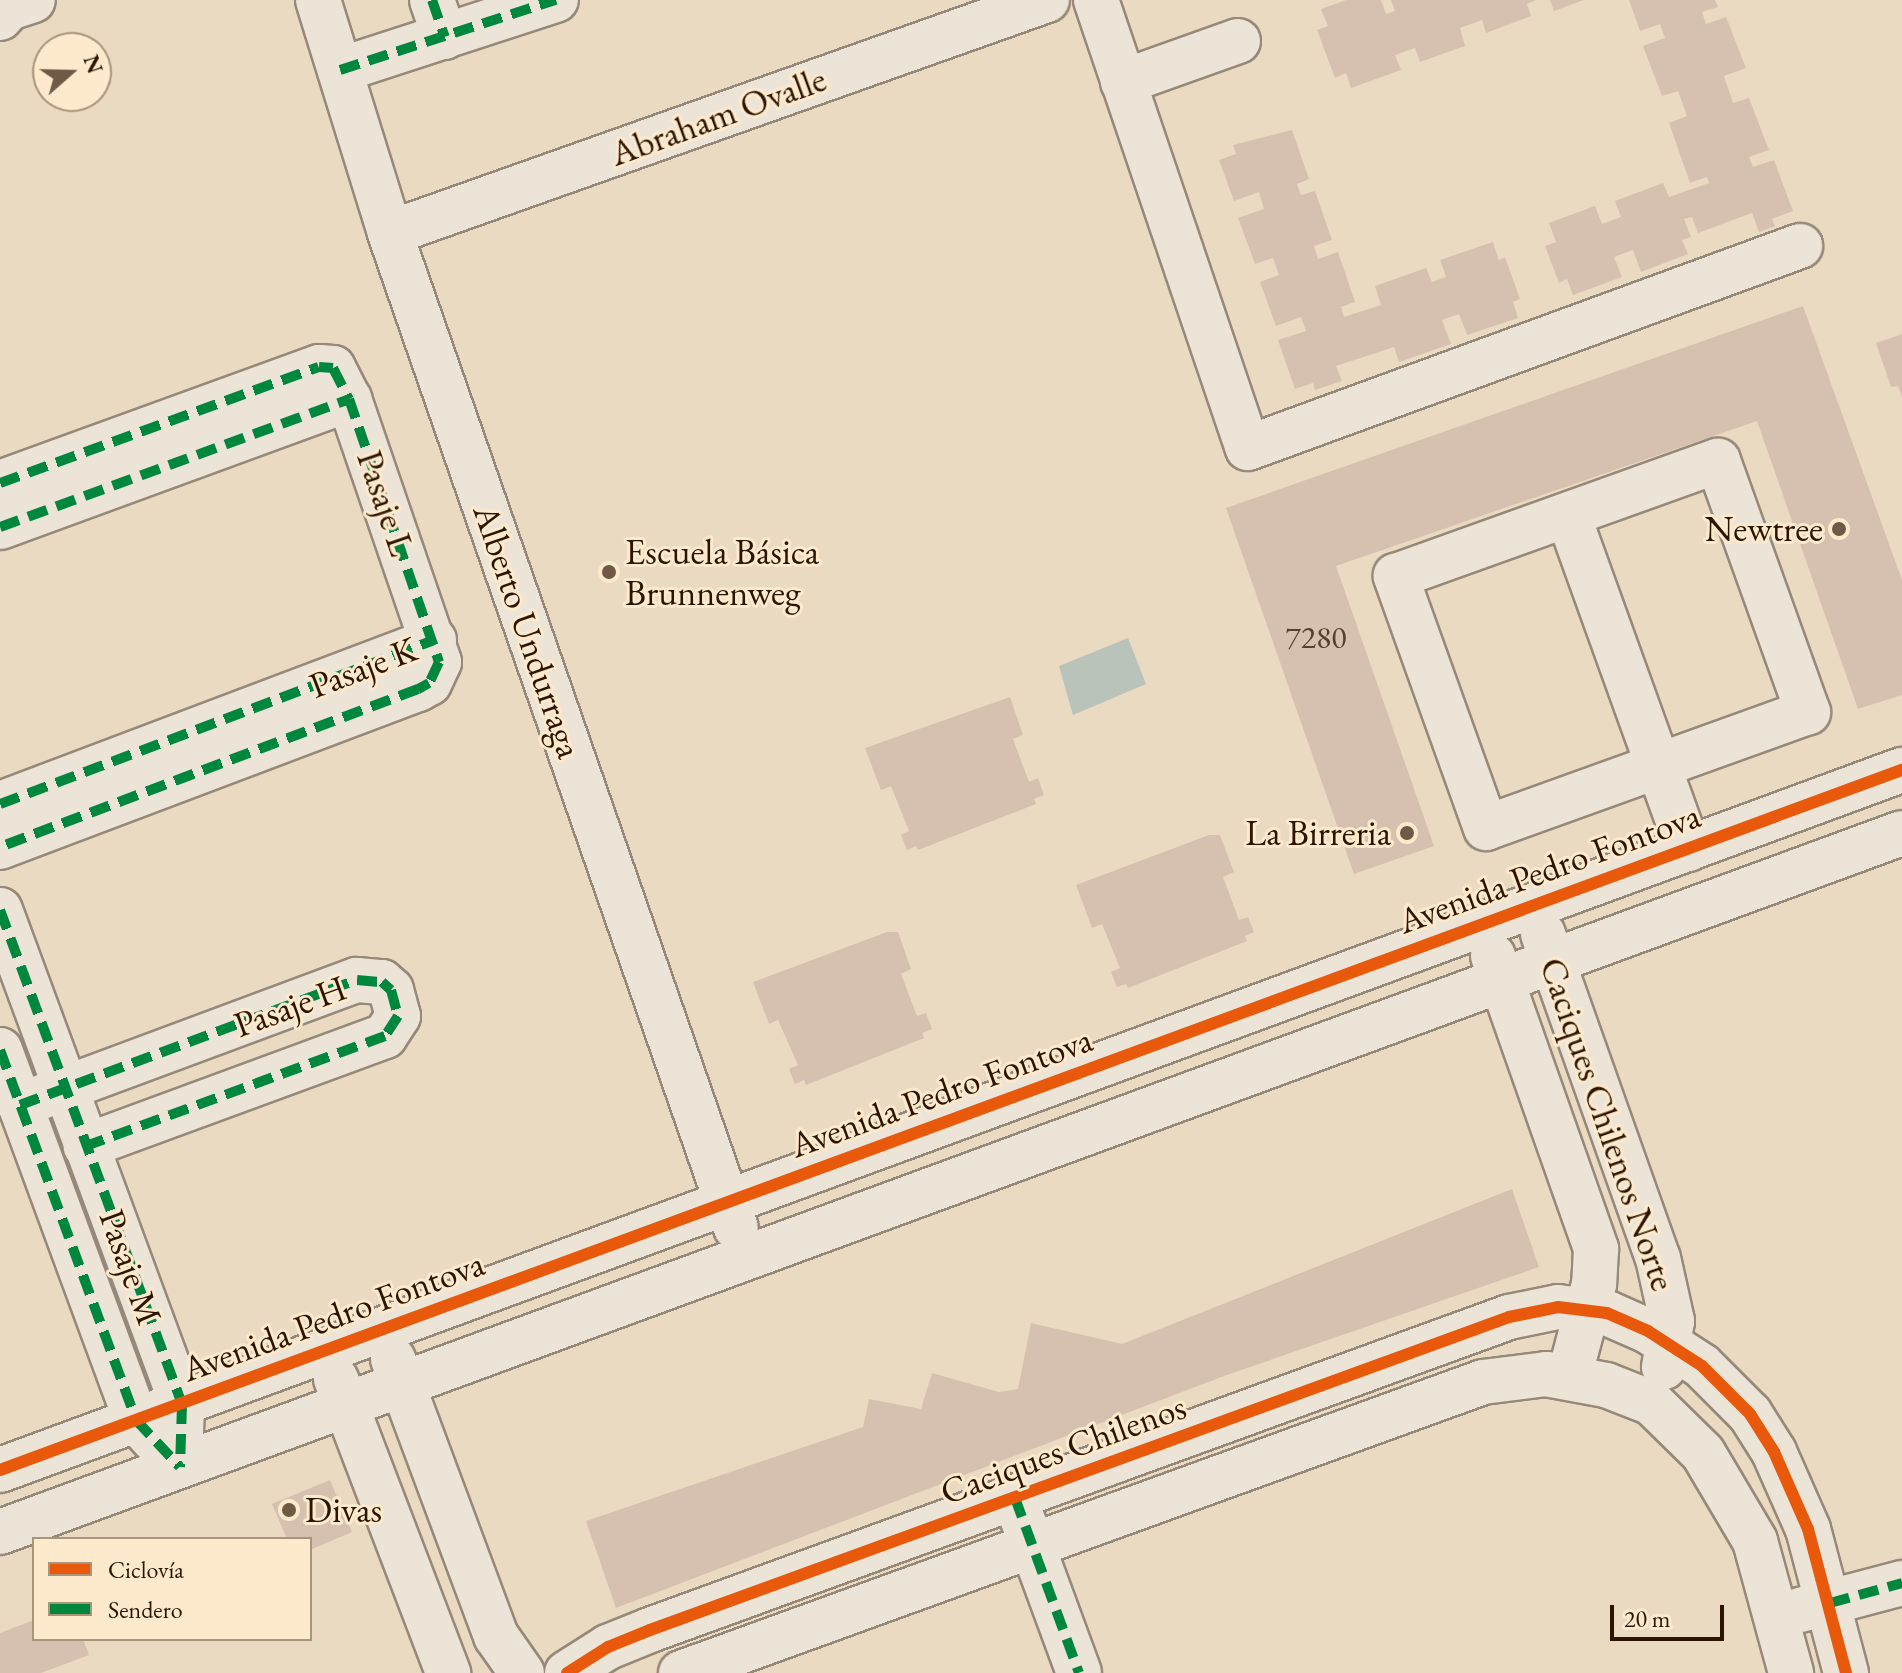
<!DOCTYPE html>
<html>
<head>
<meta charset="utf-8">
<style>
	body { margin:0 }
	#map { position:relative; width:1902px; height:1673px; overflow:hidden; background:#ebdac2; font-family:"EB Garamond",serif }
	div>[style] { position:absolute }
	.water>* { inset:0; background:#b9c3ba }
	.building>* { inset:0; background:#d6c1b1 }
	.roads { filter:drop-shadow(2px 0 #968979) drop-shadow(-2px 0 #968979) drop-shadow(0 2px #968979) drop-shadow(0 -2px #968979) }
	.minor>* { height:44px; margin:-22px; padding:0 22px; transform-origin:22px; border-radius:22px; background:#ede4d8 }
	.quiet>* { height:10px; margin-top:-5px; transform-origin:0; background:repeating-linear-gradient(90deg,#00873e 0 20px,transparent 0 30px) }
	.cycleway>* { height:12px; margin:-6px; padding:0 6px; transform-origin:6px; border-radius:6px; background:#e8590c }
	.dots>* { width:22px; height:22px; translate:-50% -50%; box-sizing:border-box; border:4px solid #fde9cc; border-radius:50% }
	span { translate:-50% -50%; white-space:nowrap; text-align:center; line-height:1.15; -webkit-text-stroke:6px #fde9cc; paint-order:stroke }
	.number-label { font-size:32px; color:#573f2d }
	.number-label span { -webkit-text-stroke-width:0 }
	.street-label { font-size:36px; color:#2d1401 }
	.poi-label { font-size:36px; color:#2d1401 }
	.right { translate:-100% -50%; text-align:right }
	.left { translate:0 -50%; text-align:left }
	.legend { position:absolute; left:32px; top:1537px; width:280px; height:104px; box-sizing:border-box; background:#fde9cc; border:2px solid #aa947b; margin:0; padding:10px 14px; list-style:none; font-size:24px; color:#2d1401 }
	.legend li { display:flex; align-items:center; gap:16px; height:40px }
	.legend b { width:40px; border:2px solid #aa947b }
	.north { position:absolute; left:32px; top:32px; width:80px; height:80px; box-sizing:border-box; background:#fde9cc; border:2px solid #aa947b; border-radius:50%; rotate:70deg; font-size:22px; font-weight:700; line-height:32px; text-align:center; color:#2d1401 }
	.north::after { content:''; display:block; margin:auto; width:28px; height:36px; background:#705945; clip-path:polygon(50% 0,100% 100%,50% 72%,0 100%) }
	.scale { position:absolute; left:1610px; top:1605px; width:114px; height:36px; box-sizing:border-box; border:4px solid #2d1401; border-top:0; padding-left:10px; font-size:24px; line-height:28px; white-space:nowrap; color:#2d1401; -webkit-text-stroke:6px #fde9cc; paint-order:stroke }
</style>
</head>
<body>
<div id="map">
	<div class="water">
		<i style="clip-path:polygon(1128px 638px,1146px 684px,1073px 715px,1059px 666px)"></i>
	</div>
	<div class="building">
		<i style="clip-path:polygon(1346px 0,1381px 0,1386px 14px,1395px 11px,1391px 0,1536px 0,1527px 4px,1531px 16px,1486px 33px,1482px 20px,1460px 28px,1465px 46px,1420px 62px,1415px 48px,1395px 55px,1401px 70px,1351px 88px,1346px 73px,1335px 78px,1317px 30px,1328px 26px,1321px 9px)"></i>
		<i style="clip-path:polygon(1550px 0,1584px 0,1554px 11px)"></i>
		<i style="clip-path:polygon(1629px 0,1715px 0,1718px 7px,1702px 12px,1706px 24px,1726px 17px,1746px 68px,1724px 76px,1733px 103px,1749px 98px,1769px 150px,1749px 157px,1753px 167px,1774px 160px,1793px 211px,1772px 219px,1775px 226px,1759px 232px,1752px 213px,1698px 233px,1692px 217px,1684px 219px,1691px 237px,1682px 240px,1688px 254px,1641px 272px,1633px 250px,1614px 257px,1622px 277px,1573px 295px,1567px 279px,1559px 283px,1545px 246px,1556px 242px,1549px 223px,1595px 206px,1602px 224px,1621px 217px,1615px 201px,1663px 183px,1669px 197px,1709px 183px,1707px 177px,1690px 183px,1669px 123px,1687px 116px,1678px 91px,1662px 96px,1643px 46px,1665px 38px,1660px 24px,1640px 31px)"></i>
		<i style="clip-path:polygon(1292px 130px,1309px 179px,1297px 184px,1301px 195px,1315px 191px,1332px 240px,1314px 246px,1318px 259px,1338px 252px,1355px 302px,1341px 307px,1344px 317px,1381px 305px,1375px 286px,1426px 268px,1432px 282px,1446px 277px,1440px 260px,1493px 242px,1499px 260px,1505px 257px,1520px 299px,1513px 302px,1518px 318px,1467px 335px,1459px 314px,1442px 320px,1451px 344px,1399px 362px,1394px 347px,1336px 366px,1342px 381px,1315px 390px,1313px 383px,1295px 389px,1278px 340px,1306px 331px,1301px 317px,1276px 326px,1260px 282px,1279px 275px,1273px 258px,1255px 264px,1238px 218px,1264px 209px,1259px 192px,1234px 201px,1219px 160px,1236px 154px,1233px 145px)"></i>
		<i style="clip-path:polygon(1803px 306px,1902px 580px,1902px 695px,1858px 709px,1757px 421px,1336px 566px,1434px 846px,1354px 874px,1226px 508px)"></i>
		<i style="clip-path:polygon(1902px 334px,1902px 397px,1898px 386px,1891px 387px,1876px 343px)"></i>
		<i style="clip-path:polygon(1010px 697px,1023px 735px,1013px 739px,1029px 782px,1038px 778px,1044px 795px,1034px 799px,1036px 804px,918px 850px,916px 846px,907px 850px,901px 835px,909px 831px,891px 786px,881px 790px,865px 748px)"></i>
		<i style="clip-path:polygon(1209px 835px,1220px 835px,1234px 872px,1223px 877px,1239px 920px,1248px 917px,1254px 932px,1245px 936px,1247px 941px,1128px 988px,1126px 984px,1117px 987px,1111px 972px,1120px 968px,1102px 924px,1092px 928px,1076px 885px)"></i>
		<i style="clip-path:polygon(887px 932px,898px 932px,911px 969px,901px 974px,917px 1016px,926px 1013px,932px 1029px,922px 1033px,924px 1038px,806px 1085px,804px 1080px,795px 1084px,789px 1069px,798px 1065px,778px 1020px,769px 1024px,753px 982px)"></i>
		<i style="clip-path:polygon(1512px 1189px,1539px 1267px,1224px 1376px,616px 1608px,586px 1521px,863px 1427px,869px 1399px,921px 1409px,932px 1373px,999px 1392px,1018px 1389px,1031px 1323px,1122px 1344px)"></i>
		<i style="clip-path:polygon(330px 1480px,352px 1532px,310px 1550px,310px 1539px,287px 1539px,272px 1504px)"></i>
		<i style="clip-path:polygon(34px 1620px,34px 1639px,83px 1639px,89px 1655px,41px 1673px,0 1673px,0 1633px)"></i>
	</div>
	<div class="roads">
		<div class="minor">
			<i style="left:318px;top:0;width:244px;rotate:72.8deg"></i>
			<i style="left:390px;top:233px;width:1053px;rotate:70.83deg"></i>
			<i style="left:432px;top:0;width:39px;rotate:71deg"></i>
			<i style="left:1096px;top:0;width:473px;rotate:71.3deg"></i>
			<i style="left:1248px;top:448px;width:588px;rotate:-20.1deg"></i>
			<i style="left:0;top:18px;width:13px;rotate:-48deg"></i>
			<i style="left:9px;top:8px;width:25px;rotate:-18deg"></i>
			<i style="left:340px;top:70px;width:227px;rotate:-18deg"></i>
			<i style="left:1123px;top:82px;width:122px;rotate:-19.6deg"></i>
			<i style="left:390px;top:233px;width:697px;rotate:-19.53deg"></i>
			<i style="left:1718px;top:461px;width:267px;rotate:70.3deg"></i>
			<i style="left:1808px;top:712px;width:342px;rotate:160.2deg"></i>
			<i style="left:1486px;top:828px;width:268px;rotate:-109.7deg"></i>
			<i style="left:1396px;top:576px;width:342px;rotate:-19.7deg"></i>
			<i style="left:0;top:483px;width:339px;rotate:-20deg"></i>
			<i style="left:319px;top:367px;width:14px;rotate:4deg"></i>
			<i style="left:333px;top:368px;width:35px;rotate:63deg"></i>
			<i style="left:349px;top:399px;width:278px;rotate:71.1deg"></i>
			<i style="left:439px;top:662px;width:23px;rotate:115deg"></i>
			<i style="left:429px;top:683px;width:13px;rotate:151deg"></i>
			<i style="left:418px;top:689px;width:447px;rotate:159.3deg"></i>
			<i style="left:1568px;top:515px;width:355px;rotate:70.2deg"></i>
			<i style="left:0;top:527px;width:372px;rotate:-20.1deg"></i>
			<i style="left:0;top:804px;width:464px;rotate:-20.7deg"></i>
			<i style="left:0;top:910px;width:526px;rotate:69.78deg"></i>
			<i style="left:182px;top:1404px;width:29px;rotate:92deg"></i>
			<i style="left:1543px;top:934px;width:344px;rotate:70.5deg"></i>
			<i style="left:1658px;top:1258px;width:65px;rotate:77.5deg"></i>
			<i style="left:1672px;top:1321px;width:47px;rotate:99.9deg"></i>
			<i style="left:1493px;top:956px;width:311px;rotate:70.6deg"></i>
			<i style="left:1596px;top:1249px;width:35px;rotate:93deg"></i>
			<i style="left:1594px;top:1284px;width:96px;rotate:105deg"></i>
			<i style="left:0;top:1050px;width:394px;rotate:69.8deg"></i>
			<i style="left:136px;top:1420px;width:27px;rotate:48deg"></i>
			<i style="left:20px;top:1105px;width:359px;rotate:-20.4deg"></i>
			<i style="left:357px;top:980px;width:25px;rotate:5deg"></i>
			<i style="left:382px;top:982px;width:12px;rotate:42deg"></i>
			<i style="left:391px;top:990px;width:27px;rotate:75deg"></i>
			<i style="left:398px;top:1016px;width:24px;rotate:123deg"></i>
			<i style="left:385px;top:1036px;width:319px;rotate:159.8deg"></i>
			<i style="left:393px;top:1359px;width:296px;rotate:69.6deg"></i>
			<i style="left:496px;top:1636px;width:45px;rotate:54.9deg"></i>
			<i style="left:336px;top:1379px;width:315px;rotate:69.1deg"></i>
			<i style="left:0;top:1470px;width:2027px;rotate:-20.21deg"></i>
			<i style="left:1021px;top:1515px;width:168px;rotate:69.8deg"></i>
			<i style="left:0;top:1532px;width:2026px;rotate:-20.18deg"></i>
			<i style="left:1800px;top:1610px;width:106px;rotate:-14.8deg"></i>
			<i style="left:567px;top:1673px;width:49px;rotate:-32.4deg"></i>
			<i style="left:608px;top:1647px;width:45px;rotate:-22deg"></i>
			<i style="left:650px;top:1630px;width:914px;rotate:-20.02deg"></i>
			<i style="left:1509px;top:1317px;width:50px;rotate:-11.5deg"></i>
			<i style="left:1558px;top:1307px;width:49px;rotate:7deg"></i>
			<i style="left:1607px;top:1313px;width:45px;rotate:23.7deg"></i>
			<i style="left:1648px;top:1331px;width:64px;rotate:32.9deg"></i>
			<i style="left:1702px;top:1366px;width:68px;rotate:45deg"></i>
			<i style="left:1750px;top:1414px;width:45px;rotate:57.7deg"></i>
			<i style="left:1774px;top:1452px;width:84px;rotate:66.2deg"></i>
			<i style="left:1808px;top:1529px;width:149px;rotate:75.2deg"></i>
			<i style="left:681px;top:1673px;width:853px;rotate:-19.94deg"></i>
			<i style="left:1483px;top:1382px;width:64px;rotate:-7.2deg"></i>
			<i style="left:1546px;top:1374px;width:61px;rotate:10.4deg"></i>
			<i style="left:1606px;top:1385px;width:49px;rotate:21.4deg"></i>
			<i style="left:1652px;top:1403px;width:71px;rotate:44.4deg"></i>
			<i style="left:1703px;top:1453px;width:102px;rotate:59.4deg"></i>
			<i style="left:1755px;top:1541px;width:137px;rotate:74.7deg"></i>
		</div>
	</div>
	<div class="quiet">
		<i style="left:432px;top:0;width:39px;rotate:71deg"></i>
		<i style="left:340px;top:70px;width:227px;rotate:-18deg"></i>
		<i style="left:0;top:483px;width:339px;rotate:-20deg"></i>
		<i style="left:319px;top:367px;width:14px;rotate:4deg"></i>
		<i style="left:333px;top:368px;width:35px;rotate:63deg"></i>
		<i style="left:349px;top:399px;width:278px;rotate:71.1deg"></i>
		<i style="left:439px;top:662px;width:23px;rotate:115deg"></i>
		<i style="left:429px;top:683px;width:13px;rotate:151deg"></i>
		<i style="left:418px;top:689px;width:447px;rotate:159.3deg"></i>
		<i style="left:0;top:527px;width:372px;rotate:-20.1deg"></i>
		<i style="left:0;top:804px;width:464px;rotate:-20.7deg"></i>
		<i style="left:0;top:910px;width:526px;rotate:69.78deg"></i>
		<i style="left:182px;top:1404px;width:63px;rotate:91.8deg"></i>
		<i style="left:0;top:1050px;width:394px;rotate:69.8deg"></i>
		<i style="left:136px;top:1420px;width:64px;rotate:46.9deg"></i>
		<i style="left:20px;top:1105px;width:359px;rotate:-20.4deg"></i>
		<i style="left:357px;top:980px;width:25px;rotate:5deg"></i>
		<i style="left:382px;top:982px;width:12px;rotate:42deg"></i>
		<i style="left:391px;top:990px;width:27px;rotate:75deg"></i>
		<i style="left:398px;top:1016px;width:24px;rotate:123deg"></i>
		<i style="left:385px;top:1036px;width:319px;rotate:159.8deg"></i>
		<i style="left:1015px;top:1498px;width:186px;rotate:69.9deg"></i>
		<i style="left:1830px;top:1603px;width:75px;rotate:-15.5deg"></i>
	</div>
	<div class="cycleway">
		<i style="left:0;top:1470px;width:2027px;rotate:-20.21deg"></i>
		<i style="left:567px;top:1673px;width:49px;rotate:-32.4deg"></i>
		<i style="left:608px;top:1647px;width:45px;rotate:-22deg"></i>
		<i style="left:650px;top:1630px;width:914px;rotate:-20.02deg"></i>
		<i style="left:1509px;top:1317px;width:50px;rotate:-11.5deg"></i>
		<i style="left:1558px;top:1307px;width:49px;rotate:7deg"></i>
		<i style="left:1607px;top:1313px;width:45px;rotate:23.7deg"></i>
		<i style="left:1648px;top:1331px;width:64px;rotate:32.9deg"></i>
		<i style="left:1702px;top:1366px;width:68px;rotate:45deg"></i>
		<i style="left:1750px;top:1414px;width:45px;rotate:57.7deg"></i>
		<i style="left:1774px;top:1452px;width:84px;rotate:66.2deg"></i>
		<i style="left:1808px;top:1529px;width:149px;rotate:75.2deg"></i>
	</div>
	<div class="dots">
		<i style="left:1839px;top:529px;background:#705945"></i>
		<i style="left:609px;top:572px;background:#705945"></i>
		<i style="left:1407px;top:833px;background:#705945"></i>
		<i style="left:289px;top:1510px;background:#705945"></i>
	</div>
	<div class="number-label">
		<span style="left:1316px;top:637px">7280</span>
	</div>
	<div class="street-label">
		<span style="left:718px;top:116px;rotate:-20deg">Abraham Ovalle</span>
		<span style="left:386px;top:503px;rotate:71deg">Pasaje L</span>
		<span style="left:528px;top:631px;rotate:71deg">Alberto Undurraga</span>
		<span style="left:363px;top:667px;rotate:-21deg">Pasaje K</span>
		<span style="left:1549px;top:868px;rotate:-20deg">Avenida Pedro Fontova</span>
		<span style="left:290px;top:1006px;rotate:-20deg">Pasaje H</span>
		<span style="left:941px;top:1092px;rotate:-20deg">Avenida Pedro Fontova</span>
		<span style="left:1608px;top:1124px;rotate:71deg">Caciques Chilenos Norte</span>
		<span style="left:131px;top:1267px;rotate:70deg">Pasaje M</span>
		<span style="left:333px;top:1316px;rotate:-20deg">Avenida Pedro Fontova</span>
		<span style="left:1063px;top:1449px;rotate:-20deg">Caciques Chilenos</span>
	</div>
	<div class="poi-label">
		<span class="right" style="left:1823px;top:529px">Newtree</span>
		<span class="left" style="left:625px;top:572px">Escuela Básica<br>Brunnenweg</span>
		<span class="right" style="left:1391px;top:833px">La Birreria</span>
		<span class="left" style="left:305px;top:1510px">Divas</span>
	</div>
	<ul class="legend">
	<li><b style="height:10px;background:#e8590c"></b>Ciclovía</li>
	<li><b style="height:10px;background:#00873e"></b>Sendero</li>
	</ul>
	<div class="north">N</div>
	<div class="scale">20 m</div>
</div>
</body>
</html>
